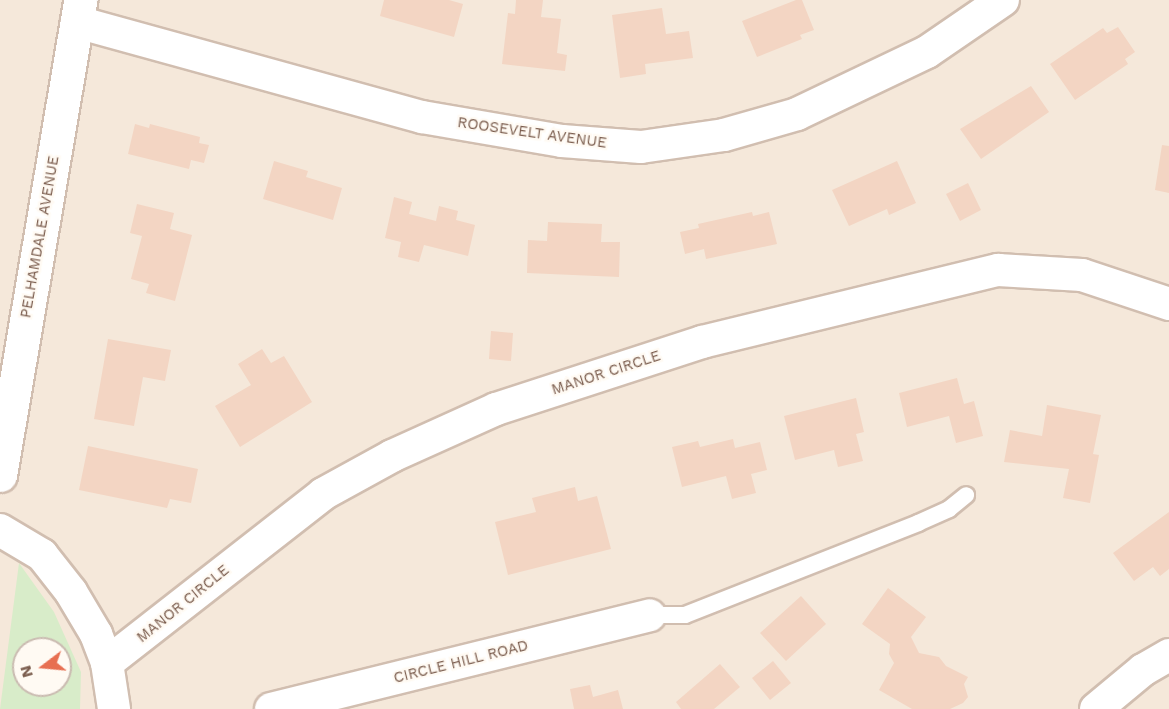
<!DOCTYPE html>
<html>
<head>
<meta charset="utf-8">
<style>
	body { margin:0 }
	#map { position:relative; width:1169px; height:709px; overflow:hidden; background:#fdf6ec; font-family:"Work Sans",sans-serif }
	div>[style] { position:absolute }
	.residential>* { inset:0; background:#f5e8da }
	.green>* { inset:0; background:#d8ecc9 }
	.building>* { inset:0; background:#f3d5c3 }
	.roads { filter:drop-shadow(2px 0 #d1beb0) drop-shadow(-2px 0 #d1beb0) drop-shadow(0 2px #d1beb0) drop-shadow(0 -2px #d1beb0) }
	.service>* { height:16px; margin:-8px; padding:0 8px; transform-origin:8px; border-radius:8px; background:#fff }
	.minor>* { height:32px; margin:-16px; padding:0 16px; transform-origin:16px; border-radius:16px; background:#fff }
	.tertiary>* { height:33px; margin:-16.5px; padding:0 16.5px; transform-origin:16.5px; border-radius:16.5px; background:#fff }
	span { translate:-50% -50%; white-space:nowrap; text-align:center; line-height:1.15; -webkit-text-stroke:4.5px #fffaf3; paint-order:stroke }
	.street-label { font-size:15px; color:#7a5c4d }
	.north { position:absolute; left:12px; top:637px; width:60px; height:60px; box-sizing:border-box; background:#fffaf3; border:2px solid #cabbb1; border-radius:50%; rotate:254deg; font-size:16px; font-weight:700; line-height:24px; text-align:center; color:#7a5c4d }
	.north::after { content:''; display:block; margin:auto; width:21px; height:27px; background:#e76f51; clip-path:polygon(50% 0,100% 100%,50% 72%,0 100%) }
</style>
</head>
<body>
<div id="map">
	<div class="residential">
		<i style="clip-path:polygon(evenodd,0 0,1169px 0,1169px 709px,0 709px,0 0,24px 649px,60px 649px,60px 685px,24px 685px,24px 649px)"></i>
	</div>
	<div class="green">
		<i style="clip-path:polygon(evenodd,19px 563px,54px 612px,81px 672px,80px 709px,0 709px,19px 563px,24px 649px,60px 649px,60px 685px,24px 685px,24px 649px)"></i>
	</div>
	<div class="building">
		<i style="clip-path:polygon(384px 0,449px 0,463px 4px,454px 37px,380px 16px)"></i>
		<i style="clip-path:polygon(516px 0,543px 0,541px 17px,561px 19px,557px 53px,567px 55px,565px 71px,502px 64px,508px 13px,515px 14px)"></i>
		<i style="clip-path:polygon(796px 0,802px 0,814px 30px,800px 35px,802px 39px,757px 57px,742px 21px)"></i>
		<i style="clip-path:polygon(662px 8px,666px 34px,689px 31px,693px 58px,645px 64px,646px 74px,620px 78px,612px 15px)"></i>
		<i style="clip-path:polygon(1118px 27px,1135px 52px,1125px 59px,1128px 64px,1075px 100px,1050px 64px,1103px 28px,1107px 33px)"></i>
		<i style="clip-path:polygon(1031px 86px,1049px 112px,981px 159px,960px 129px)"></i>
		<i style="clip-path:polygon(135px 124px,149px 128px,150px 124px,200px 137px,199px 143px,209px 145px,204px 163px,191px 160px,189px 169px,128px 154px)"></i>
		<i style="clip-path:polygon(1162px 145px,1169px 146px,1169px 193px,1155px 190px)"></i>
		<i style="clip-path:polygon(274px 161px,308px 171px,306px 177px,342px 188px,333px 220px,263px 199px)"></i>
		<i style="clip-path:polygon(897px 161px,916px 203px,889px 215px,887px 209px,849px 226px,832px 190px)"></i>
		<i style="clip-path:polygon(968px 183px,981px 210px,960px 221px,946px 194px)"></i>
		<i style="clip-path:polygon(394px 197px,412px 202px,409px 214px,436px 221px,439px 206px,458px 211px,456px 220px,475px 225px,468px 256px,424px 245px,419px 262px,398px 257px,401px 242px,385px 238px)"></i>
		<i style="clip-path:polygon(137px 204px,174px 213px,170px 229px,192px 235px,175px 301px,146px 293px,149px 284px,131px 279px,142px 236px,130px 233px)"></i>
		<i style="clip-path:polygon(752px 212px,753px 216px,769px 212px,777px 244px,706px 259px,704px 249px,685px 254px,680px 232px,699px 228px,698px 224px)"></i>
		<i style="clip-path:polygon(548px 222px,602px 224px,601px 242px,620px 242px,619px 277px,527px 273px,528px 240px,547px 241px)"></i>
		<i style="clip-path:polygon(491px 331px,513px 333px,511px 361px,489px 359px)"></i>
		<i style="clip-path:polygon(108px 339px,171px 350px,165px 381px,143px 377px,134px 426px,94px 419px)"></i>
		<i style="clip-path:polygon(262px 349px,271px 363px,284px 356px,312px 402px,240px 447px,215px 406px,251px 385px,238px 364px)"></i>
		<i style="clip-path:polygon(957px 378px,964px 404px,974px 401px,983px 436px,956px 443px,949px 416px,907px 427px,899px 393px)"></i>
		<i style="clip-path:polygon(856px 398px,864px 432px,856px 434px,863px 461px,838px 467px,834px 450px,795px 460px,784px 416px)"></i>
		<i style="clip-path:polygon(1047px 405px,1101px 415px,1093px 454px,1099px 455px,1090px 503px,1063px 498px,1069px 469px,1004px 462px,1010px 430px,1042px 436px)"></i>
		<i style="clip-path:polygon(733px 439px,735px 448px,760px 442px,767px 470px,751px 474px,756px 493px,732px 499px,726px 476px,682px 487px,672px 447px,698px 441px,700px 447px)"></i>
		<i style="clip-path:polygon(88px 446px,198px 469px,191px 503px,170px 499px,167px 508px,79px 490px)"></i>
		<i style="clip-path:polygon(575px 487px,578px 501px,597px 496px,611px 549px,508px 575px,495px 522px,536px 512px,532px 498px)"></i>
		<i style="clip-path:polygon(1169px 512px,1169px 569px,1160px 576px,1153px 567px,1134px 581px,1113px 553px)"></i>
		<i style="clip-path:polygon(888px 588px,926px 617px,911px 637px,919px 653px,939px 657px,946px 666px,968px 677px,964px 684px,968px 697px,963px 703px,950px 709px,912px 709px,879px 690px,894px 663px,889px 654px,890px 644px,862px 624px)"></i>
		<i style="clip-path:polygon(801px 596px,826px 624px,786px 661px,760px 633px)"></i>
		<i style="clip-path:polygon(773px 661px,791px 683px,770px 700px,752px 678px)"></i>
		<i style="clip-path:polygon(720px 664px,740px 687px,714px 709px,681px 709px,676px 702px)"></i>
		<i style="clip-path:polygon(590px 685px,593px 697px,618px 690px,623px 709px,574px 709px,570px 689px)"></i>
	</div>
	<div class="roads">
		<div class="service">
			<i style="left:650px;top:615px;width:35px"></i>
			<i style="left:685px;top:615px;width:251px;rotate:-21.5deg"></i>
			<i style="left:918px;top:523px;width:34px;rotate:-24deg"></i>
			<i style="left:949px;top:509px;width:22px;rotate:-39deg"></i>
		</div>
		<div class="minor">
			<i style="left:77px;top:22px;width:358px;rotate:15.4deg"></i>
			<i style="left:422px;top:117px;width:142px;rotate:9.7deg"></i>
			<i style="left:562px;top:141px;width:79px;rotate:4.3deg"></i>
			<i style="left:641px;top:147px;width:84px;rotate:-8.2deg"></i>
			<i style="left:724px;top:135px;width:76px;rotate:-16deg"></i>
			<i style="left:797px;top:114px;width:144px;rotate:-25.5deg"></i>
			<i style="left:927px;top:52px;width:92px;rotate:-34.4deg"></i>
			<i style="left:0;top:530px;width:49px;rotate:30.8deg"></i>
			<i style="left:42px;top:555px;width:47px;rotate:51.9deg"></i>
			<i style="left:71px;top:592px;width:49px;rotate:59.2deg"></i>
			<i style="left:96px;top:634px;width:31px;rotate:69deg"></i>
			<i style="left:107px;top:663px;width:47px;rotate:81.3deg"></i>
			<i style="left:107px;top:663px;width:274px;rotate:-38deg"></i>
			<i style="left:323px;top:494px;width:79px;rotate:-28.8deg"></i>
			<i style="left:392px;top:456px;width:114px;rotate:-24.3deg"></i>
			<i style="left:496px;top:409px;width:217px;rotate:-18deg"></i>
			<i style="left:702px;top:342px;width:305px;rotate:-13.7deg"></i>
			<i style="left:998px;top:270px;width:84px;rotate:3.4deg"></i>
			<i style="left:1082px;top:275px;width:92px;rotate:18.4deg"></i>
			<i style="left:271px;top:709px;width:390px;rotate:-13.9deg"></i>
			<i style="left:1096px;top:709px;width:61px;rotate:-39.7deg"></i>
			<i style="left:1143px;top:670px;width:30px;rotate:-30deg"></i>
		</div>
		<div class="tertiary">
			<i style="left:0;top:475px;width:482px;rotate:-80.4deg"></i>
		</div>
	</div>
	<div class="street-label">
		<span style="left:532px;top:133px;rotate:8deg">ROOSEVELT AVENUE</span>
		<span style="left:40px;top:237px;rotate:-80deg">PELHAMDALE AVENUE</span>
		<span style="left:606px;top:373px;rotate:-18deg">MANOR CIRCLE</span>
		<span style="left:183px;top:604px;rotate:-39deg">MANOR CIRCLE</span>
		<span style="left:461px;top:662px;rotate:-14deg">CIRCLE HILL ROAD</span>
	</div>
	<div class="north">N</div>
</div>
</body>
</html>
